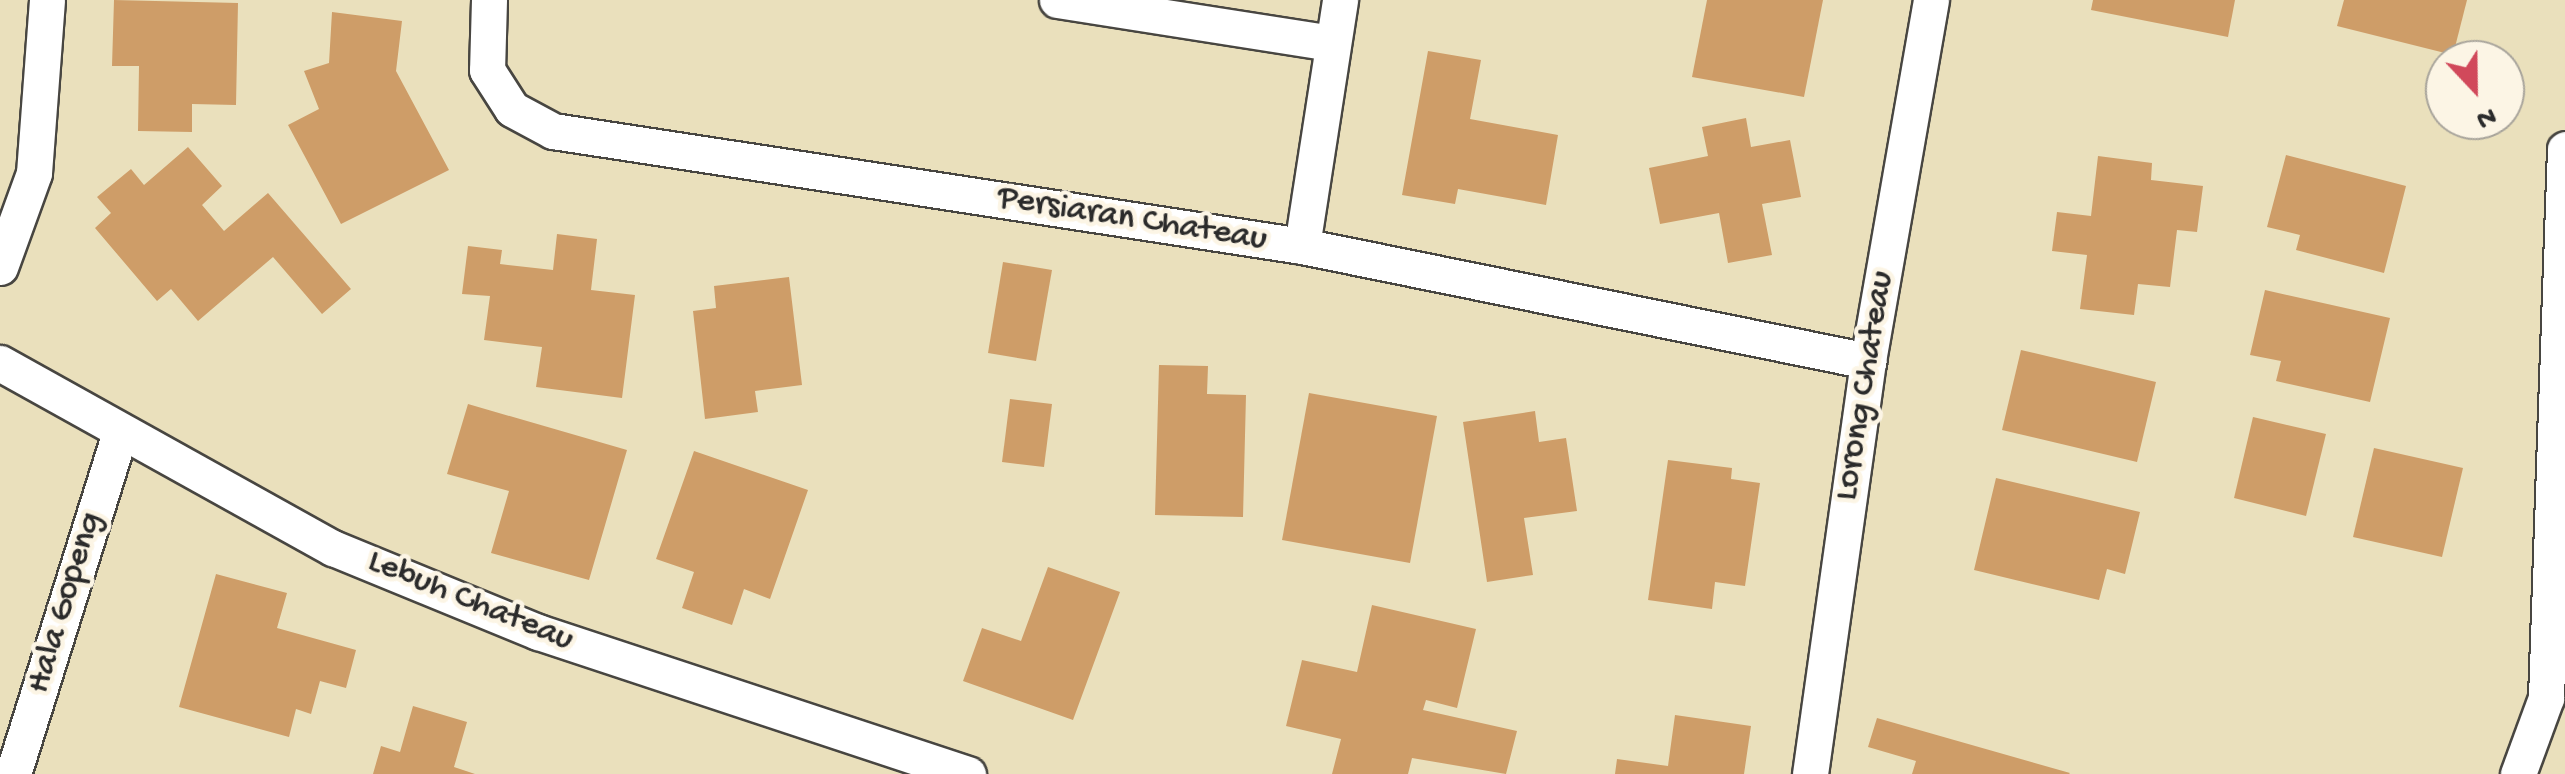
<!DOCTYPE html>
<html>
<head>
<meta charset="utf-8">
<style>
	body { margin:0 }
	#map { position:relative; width:2565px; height:774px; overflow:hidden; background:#eae0bc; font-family:"Gochi Hand",sans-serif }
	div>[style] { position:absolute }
	.building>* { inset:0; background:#ce9d68 }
	.roads { filter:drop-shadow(2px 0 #484641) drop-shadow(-2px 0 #484641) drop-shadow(0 2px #484641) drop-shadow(0 -2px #484641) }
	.street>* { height:35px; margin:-17.5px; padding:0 17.5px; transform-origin:17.5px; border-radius:17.5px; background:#fff }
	span { translate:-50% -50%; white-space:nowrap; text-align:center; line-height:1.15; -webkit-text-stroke:9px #fcf5e5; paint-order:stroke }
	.street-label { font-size:35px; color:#2b2b2b }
	.north { position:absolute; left:2425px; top:40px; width:100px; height:100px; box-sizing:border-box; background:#fcf5e5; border:2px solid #a8a49b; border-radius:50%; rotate:158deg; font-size:28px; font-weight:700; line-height:40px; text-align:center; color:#2b2b2b }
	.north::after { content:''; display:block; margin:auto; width:35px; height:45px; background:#d1495b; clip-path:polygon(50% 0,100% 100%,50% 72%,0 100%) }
</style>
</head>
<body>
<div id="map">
	<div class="building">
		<i style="clip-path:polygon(114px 0,238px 3px,236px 105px,192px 104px,192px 132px,138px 131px,139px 66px,112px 66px)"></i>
		<i style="clip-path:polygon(1707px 0,1823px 0,1804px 97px,1692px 77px)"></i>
		<i style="clip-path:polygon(2093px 0,2235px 0,2228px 37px,2091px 10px)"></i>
		<i style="clip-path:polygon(2344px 0,2467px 0,2453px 55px,2337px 26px)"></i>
		<i style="clip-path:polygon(332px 12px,402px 21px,396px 71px,449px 170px,341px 224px,288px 125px,319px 109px,304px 71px,329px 63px)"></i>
		<i style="clip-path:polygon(1428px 51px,1481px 60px,1470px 119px,1558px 135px,1546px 205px,1458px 189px,1455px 204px,1402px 195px)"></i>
		<i style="clip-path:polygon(1746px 118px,1751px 147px,1790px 140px,1801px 197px,1762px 204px,1772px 255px,1728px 263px,1719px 213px,1660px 224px,1649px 168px,1708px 156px,1702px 127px)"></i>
		<i style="clip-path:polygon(188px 147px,222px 186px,202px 205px,224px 231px,268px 193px,351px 289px,322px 314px,273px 257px,198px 321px,171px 289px,157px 301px,95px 228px,111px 213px,97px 197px,131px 169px,144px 185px)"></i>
		<i style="clip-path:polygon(2286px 155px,2406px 186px,2384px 273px,2296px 250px,2300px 235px,2267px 227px)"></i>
		<i style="clip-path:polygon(2098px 156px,2152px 163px,2151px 180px,2203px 186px,2197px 232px,2177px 230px,2170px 287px,2138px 284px,2134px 315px,2080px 309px,2087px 255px,2052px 251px,2057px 212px,2091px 216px)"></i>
		<i style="clip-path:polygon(557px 234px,597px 239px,591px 290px,635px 295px,622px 398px,536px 387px,542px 347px,484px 340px,490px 296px,462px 294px,468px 246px,502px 250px,500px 264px,553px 270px)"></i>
		<i style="clip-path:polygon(1003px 262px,1052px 270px,1036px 361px,988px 353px)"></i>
		<i style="clip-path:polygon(789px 277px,802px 385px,755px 391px,758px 412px,705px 419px,693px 311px,716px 308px,714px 286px)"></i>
		<i style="clip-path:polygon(2265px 290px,2390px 318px,2370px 402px,2276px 381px,2281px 361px,2250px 355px)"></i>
		<i style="clip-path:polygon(2021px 350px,2156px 382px,2137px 462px,2002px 430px)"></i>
		<i style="clip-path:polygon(1159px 365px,1208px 366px,1207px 394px,1246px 395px,1243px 517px,1155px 515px)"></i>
		<i style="clip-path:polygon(1309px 393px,1437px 416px,1410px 563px,1282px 540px)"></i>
		<i style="clip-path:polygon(1010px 399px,1052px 404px,1044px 467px,1002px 462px)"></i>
		<i style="clip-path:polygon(468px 404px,627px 450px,589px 580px,491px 553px,509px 491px,447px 474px)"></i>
		<i style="clip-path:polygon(1535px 411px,1539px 442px,1566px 438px,1577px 511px,1524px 518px,1533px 575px,1487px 582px,1463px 422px)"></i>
		<i style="clip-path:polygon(2253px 417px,2326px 434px,2306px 516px,2234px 498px)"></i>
		<i style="clip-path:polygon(2374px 448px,2463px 468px,2442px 557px,2353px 537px)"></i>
		<i style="clip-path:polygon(694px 451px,808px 490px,770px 599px,744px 589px,732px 625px,682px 608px,694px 572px,656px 559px)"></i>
		<i style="clip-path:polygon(1668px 460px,1732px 468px,1731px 479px,1760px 483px,1745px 586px,1715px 582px,1712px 609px,1648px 600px)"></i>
		<i style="clip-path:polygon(1996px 478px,2140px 512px,2125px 574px,2107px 569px,2099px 600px,1974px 570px)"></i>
		<i style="clip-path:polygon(1048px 567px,1120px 592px,1073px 720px,963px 681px,982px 628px,1021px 641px)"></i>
		<i style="clip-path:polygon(216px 574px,287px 593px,277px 628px,356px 650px,346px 688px,320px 681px,311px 714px,296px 709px,289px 737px,179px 707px)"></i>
		<i style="clip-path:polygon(1372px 605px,1476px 629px,1457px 708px,1426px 700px,1423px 710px,1517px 731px,1506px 774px,1412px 758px,1408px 774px,1332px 774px,1341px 739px,1286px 726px,1302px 660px,1357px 672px)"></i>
		<i style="clip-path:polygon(413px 706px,467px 722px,454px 767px,475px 774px,373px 774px,381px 746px,400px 752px)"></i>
		<i style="clip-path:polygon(1675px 715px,1751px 726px,1744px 774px,1615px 774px,1617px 759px,1668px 766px)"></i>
		<i style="clip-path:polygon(1877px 718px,2070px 773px,2069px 774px,1912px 774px,1916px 761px,1868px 747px)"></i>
	</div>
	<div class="roads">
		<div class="street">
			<i style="left:489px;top:0;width:70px;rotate:91.6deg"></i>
			<i style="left:487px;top:70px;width:46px;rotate:57.3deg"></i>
			<i style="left:512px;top:109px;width:47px;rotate:28.2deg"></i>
			<i style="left:553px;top:131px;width:758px;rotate:8.73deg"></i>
			<i style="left:1302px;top:246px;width:578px;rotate:11.49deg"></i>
			<i style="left:1057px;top:0;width:279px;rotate:8.9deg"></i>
			<i style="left:1302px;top:246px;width:249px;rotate:-81.2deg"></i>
			<i style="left:0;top:267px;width:100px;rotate:-70.1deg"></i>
			<i style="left:34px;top:173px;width:173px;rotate:-85.7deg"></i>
			<i style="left:0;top:363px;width:381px;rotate:29.1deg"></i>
			<i style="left:333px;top:548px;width:222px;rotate:22.3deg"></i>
			<i style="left:538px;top:632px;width:453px;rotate:18.3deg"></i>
			<i style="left:13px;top:774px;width:358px;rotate:-72.6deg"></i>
			<i style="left:1810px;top:774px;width:417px;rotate:-82deg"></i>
			<i style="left:1868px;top:361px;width:366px;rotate:-80.1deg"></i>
			<i style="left:2518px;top:774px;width:81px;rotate:-69.8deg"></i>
			<i style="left:2546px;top:698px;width:549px;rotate:-88.02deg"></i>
		</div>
	</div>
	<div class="street-label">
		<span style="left:1132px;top:220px;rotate:9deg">Persiaran Chateau</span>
		<span style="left:1866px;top:386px;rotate:-81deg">Lorong Chateau</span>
		<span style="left:470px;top:602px;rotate:22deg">Lebuh Chateau</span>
		<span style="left:66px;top:603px;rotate:-73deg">Hala Gopeng</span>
	</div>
	<div class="north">N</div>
</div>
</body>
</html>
